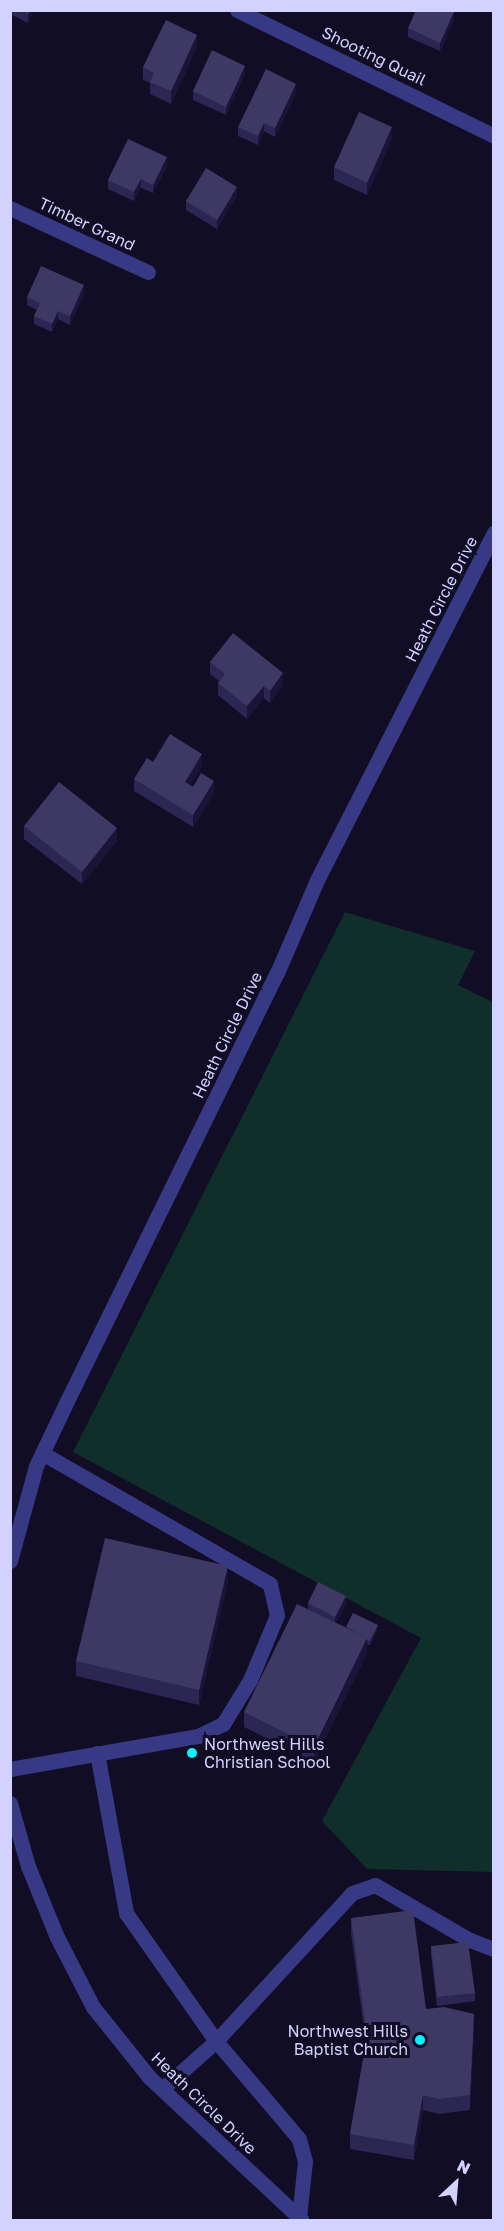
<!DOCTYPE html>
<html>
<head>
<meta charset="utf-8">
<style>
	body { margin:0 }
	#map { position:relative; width:504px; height:2231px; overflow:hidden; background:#100d24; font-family:"Golos Text",sans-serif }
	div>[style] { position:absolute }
	.green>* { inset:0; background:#102f2b }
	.minor>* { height:15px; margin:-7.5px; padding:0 7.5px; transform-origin:7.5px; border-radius:7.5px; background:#373985 }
	.wall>* { inset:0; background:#2c2653 }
	.shaded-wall>* { inset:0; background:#191438 }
	.building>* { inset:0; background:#3e3865 }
	.dots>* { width:16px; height:16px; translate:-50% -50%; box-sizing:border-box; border:3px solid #100d24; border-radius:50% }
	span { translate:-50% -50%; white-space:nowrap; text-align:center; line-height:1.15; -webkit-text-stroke:6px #100d24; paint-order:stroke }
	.street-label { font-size:16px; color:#d3d1ff }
	.poi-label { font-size:16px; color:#d3d1ff }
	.left { translate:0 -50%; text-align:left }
	.right { translate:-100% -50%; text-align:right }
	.frame { position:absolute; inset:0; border:12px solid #d3d1ff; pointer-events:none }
	.north { position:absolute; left:426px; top:2153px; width:60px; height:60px; -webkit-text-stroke:4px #100d24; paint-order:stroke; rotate:26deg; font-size:16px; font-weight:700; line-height:24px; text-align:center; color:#d3d1ff }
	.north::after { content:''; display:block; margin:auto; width:21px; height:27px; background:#d3d1ff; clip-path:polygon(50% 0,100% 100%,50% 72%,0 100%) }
</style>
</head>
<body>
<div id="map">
	<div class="green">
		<i style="clip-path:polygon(345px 912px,475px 951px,458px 985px,494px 1003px,493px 1872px,367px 1869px,322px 1821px,421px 1638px,73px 1452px)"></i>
	</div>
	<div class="minor">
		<i style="left:237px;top:10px;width:286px;rotate:26.1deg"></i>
		<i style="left:10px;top:208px;width:152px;rotate:24.9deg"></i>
		<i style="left:10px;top:1561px;width:98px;rotate:-74.7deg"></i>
		<i style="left:36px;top:1466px;width:72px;rotate:-64.5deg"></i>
		<i style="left:67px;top:1401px;width:477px;rotate:-63.9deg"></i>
		<i style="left:277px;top:973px;width:101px;rotate:-66.7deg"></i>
		<i style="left:317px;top:880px;width:390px;rotate:-63deg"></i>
		<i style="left:97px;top:1753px;width:163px;rotate:79.7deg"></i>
		<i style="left:126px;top:1913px;width:156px;rotate:54.9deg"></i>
		<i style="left:216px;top:2041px;width:128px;rotate:49.7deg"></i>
		<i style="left:299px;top:2139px;width:23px;rotate:75deg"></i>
		<i style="left:305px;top:2161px;width:56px;rotate:96.1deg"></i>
		<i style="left:10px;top:1769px;width:191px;rotate:-10deg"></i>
		<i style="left:198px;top:1736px;width:28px;rotate:-26deg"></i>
		<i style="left:223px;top:1724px;width:52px;rotate:-58.5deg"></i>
		<i style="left:250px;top:1680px;width:70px;rotate:-67.4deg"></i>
		<i style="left:277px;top:1615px;width:32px;rotate:-103deg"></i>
		<i style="left:270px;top:1584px;width:263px;rotate:-150.1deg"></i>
		<i style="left:10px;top:1803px;width:66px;rotate:74.1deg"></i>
		<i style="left:28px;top:1866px;width:77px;rotate:67.8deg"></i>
		<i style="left:57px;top:1937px;width:79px;rotate:62.8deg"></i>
		<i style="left:93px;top:2007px;width:90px;rotate:51.3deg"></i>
		<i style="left:149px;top:2077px;width:209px;rotate:43.1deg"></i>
		<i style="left:162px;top:2089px;width:72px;rotate:-41.6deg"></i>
		<i style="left:216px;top:2041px;width:201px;rotate:-47.4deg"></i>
		<i style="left:352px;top:1893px;width:24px;rotate:-19deg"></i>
		<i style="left:375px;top:1885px;width:110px;rotate:30.1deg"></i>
		<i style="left:470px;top:1940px;width:26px;rotate:21deg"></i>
	</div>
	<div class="wall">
		<i style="clip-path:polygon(10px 10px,34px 10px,28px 23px,10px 14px)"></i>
		<i style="clip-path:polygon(454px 21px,440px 51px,408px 37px,408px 28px)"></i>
		<i style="clip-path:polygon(197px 47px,171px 104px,150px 94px,150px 83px,143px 80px,143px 67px)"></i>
		<i style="clip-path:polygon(245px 74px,226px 115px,193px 100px,193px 91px)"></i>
		<i style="clip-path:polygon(296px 93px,275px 137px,264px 131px,258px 145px,238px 136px,238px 127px)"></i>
		<i style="clip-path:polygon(392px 139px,367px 195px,334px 180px,334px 167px)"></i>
		<i style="clip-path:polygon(167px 166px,153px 193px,141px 188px,134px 201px,108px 189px,108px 180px)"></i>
		<i style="clip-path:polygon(237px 195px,217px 229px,186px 210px,186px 201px)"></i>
		<i style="clip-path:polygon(84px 294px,70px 325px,58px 319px,52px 332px,34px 324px,34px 316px,37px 310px,27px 305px,27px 297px)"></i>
		<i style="clip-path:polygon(210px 662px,283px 686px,270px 703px,264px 698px,247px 719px,218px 695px,218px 683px,219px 681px,210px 674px)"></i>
		<i style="clip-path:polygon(153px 762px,202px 766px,190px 785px,214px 793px,193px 827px,134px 791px,134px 779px)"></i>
		<i style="clip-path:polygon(24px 826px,117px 841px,82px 884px,24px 839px)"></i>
		<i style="clip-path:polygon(228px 1581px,199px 1705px,76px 1676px,76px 1661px)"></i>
		<i style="clip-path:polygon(308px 1603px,346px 1604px,336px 1623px,346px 1627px,378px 1629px,370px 1645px,367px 1644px,367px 1653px,314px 1762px,244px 1727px,244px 1712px,308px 1609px)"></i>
		<i style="clip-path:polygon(351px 1918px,426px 2009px,474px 2029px,470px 2110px,439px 2114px,423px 2110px,414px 2160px,350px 2149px,350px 2134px,366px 2043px,351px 1933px)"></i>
		<i style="clip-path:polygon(431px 1946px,475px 1993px,475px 2001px,437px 2006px,431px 1955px)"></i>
	</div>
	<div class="shaded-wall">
		<i style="clip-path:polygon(30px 10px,34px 10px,28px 23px,28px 14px)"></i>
		<i style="clip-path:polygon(454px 12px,454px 21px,440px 51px,440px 43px)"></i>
		<i style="clip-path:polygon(197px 35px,197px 47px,171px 104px,171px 91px)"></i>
		<i style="clip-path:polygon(245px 66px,245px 74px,226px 115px,226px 107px)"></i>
		<i style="clip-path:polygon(296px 84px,296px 93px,275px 137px,275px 128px)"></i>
		<i style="clip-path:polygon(264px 123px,264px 131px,258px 145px,258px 136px)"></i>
		<i style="clip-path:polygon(392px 127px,392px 139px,367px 195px,367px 183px)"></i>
		<i style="clip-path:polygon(167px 157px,167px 166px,153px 193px,153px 185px)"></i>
		<i style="clip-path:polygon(141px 179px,141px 188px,134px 201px,134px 192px)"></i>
		<i style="clip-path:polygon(237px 187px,237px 195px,217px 229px,217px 220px)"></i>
		<i style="clip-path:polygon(84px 285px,84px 294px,70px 325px,70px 316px)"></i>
		<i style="clip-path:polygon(58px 311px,58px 319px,52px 332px,52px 324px)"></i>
		<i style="clip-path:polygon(283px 673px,283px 686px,270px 703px,270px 691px)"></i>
		<i style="clip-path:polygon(264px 686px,264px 698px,247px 719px,247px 706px)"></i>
		<i style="clip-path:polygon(202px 754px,202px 766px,185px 794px,185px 782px)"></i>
		<i style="clip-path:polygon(214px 781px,214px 793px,193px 827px,193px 815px)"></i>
		<i style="clip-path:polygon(117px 828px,117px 841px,82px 884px,82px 872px)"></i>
		<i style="clip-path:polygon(228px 1566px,228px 1581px,199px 1705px,199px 1690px)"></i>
		<i style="clip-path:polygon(346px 1596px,346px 1604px,335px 1625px,335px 1617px)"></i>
		<i style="clip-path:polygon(378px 1625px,378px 1629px,370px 1645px,370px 1641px)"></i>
		<i style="clip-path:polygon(367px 1638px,367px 1653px,314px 1762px,314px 1747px)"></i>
		<i style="clip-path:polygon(474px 2014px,474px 2029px,470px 2110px,470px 2095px)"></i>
		<i style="clip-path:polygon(423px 2095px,423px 2110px,414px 2160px,414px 2145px)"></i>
	</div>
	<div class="building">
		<i style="clip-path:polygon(21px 10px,30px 10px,28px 14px)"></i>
		<i style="clip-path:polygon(416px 10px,451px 10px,454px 12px,440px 43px,408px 28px)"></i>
		<i style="clip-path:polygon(166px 20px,197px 35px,171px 91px,150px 82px,154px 73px,143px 67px)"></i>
		<i style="clip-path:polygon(212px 50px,245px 66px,226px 107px,193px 91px)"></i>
		<i style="clip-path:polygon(266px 69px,296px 84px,275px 128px,264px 123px,258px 136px,238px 127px)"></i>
		<i style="clip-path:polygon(359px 112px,392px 127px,367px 183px,334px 167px)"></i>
		<i style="clip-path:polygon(128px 139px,167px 157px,153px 185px,141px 179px,134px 192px,108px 180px)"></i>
		<i style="clip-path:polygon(206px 168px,237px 187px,217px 220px,186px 201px)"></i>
		<i style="clip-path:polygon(41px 266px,84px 285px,70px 316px,58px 311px,52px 324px,34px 316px,40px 303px,27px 297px)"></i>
		<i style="clip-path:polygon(233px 633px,283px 673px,270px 691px,264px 686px,247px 706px,218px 683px,225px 674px,210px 662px)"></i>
		<i style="clip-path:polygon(170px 734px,202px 754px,185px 782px,193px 787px,201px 773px,214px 781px,193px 815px,134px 779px,147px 758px,153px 762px)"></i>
		<i style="clip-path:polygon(59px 782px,117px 828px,82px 872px,24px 826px)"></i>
		<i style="clip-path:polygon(105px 1538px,228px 1566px,199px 1690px,76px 1661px)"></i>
		<i style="clip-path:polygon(318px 1582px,346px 1596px,335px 1617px,308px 1603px)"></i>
		<i style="clip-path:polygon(297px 1604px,367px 1638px,314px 1747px,244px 1712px)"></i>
		<i style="clip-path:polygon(353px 1613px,378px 1625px,370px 1641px,366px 1639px,367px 1638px,346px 1627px)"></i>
		<i style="clip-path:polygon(413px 1910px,426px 2009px,444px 2007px,474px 2014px,470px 2095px,439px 2099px,423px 2095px,414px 2145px,350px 2134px,367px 2036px,351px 1918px)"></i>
		<i style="clip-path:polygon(468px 1942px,475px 1993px,437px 1997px,431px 1946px)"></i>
	</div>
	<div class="dots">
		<i style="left:192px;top:1753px;background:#00f5fc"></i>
		<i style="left:420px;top:2040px;background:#00f5fc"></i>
	</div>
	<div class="street-label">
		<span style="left:374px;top:56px;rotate:26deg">Shooting Quail</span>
		<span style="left:87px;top:224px;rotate:25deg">Timber Grand</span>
		<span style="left:441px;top:599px;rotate:-63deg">Heath Circle Drive</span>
		<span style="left:227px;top:1035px;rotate:-64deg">Heath Circle Drive</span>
		<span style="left:204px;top:2103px;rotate:44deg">Heath Circle Drive</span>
	</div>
	<div class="poi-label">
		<span class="left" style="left:204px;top:1753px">Northwest Hills<br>Christian School</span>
		<span class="right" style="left:408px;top:2040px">Northwest Hills<br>Baptist Church</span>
	</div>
	<div class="frame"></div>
	<div class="north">N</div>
</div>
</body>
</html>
